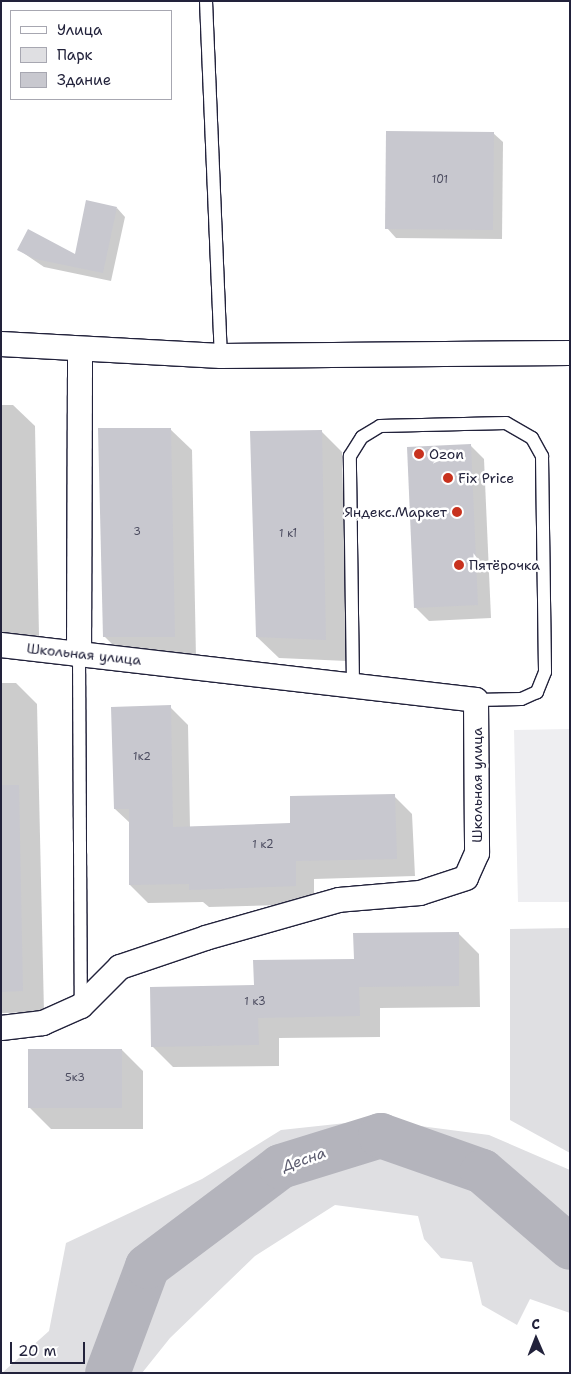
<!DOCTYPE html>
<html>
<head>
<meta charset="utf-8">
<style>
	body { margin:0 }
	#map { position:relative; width:571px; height:1374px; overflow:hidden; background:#fff; font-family:"Shantell Sans",sans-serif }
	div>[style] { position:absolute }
	.built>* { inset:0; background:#eeeef1 }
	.green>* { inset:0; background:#dfdfe2 }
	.shadow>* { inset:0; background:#0003 }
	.river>* { height:45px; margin:-22.5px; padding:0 22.5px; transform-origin:22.5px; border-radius:22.5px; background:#b4b4bc }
	.building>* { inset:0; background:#c8c8cf }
	.roads { filter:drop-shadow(1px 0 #22223b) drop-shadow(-1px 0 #22223b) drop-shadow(0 1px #22223b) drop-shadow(0 -1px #22223b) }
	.service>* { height:12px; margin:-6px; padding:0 6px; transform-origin:6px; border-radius:6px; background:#fff }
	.minor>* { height:24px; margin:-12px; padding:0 12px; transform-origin:12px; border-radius:12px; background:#fff }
	.dots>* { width:14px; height:14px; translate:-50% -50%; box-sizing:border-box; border:2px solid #fff; border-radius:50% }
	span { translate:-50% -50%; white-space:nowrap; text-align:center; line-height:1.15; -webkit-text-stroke:5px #fff; paint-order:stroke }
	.number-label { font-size:11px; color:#4c4c60 }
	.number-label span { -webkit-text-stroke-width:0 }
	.poi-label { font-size:14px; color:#22223b }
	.left { translate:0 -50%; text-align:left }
	.right { translate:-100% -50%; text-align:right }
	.street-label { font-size:14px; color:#22223b }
	.water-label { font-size:15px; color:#5c5c6f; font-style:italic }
	.frame { position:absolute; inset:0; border:2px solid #22223b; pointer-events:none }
	.legend { position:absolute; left:10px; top:10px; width:162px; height:90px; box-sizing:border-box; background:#fff; border:1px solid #a7a7b1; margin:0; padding:6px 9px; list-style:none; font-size:15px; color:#22223b }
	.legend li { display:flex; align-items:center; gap:10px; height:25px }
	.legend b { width:25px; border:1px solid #a7a7b1 }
	.north { position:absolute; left:511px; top:1314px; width:50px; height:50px; -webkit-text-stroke:4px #fff; paint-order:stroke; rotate:359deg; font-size:14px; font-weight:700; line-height:20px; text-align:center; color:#22223b }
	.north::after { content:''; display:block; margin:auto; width:18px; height:22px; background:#22223b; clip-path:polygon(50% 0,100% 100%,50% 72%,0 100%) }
	.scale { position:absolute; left:10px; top:1342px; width:75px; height:22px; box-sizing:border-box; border:2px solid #22223b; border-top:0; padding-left:6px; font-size:15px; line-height:18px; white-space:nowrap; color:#22223b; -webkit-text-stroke:4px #fff; paint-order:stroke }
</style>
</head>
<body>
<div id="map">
	<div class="built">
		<i style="clip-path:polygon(570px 729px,570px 902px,518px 902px,514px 730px)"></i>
	</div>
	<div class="green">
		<i style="clip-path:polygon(570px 928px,570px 1153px,510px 1120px,510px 929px)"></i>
		<i style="clip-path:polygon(374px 1120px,489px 1135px,570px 1170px,570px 1313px,530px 1299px,517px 1325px,482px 1305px,472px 1262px,441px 1258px,424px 1239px,418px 1216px,335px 1205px,255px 1256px,170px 1338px,142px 1373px,2px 1373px,49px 1331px,66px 1243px,202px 1179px,281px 1130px)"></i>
	</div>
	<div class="shadow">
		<i style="clip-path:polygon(493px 133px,503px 142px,502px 239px,396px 238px,387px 228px)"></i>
		<i style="clip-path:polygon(117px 208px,125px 217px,111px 281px,44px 267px,19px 250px,75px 256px)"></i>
		<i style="clip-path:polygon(1px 405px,13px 405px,35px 426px,39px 636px,1px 637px)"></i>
		<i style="clip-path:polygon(170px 429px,192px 450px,196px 658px,126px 658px,105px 637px)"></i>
		<i style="clip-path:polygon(321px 431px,342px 452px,347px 661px,279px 658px,257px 637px)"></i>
		<i style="clip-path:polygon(470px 445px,484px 459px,491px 618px,429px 621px,415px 607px)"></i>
		<i style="clip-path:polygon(1px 683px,16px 683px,37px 704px,44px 1012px,1px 1013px)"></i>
		<i style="clip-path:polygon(170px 707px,188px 725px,190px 827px,292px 824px,394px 796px,412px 814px,415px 876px,314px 879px,314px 904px,209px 907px,203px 902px,148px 903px,130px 885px,130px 823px,115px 809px)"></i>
		<i style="clip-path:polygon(458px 933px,479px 954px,480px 1007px,380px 1008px,380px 1037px,279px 1038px,279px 1066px,173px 1067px,152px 1046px,255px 987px)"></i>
		<i style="clip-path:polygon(122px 1050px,143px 1071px,143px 1129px,51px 1129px,29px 1107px)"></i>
	</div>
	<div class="river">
		<i style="left:107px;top:1373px;width:114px;rotate:-69.5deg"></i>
		<i style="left:147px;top:1266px;width:166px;rotate:-36.9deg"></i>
		<i style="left:280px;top:1166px;width:105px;rotate:-17.2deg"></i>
		<i style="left:380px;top:1135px;width:108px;rotate:19.4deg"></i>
		<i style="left:482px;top:1171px;width:116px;rotate:40.8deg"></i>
	</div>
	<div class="building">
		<i style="clip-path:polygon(386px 131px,494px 132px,493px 230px,385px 229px)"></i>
		<i style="clip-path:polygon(86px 200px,117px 207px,103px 273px,35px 259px,17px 250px,28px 229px,75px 254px)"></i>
		<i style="clip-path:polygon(98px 428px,171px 428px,175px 637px,103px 637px)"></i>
		<i style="clip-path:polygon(322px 430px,326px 640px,256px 637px,250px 431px)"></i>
		<i style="clip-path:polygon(471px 444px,478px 605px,414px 608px,407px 447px)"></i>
		<i style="clip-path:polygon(171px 705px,173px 827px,290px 823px,290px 796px,395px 794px,397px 859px,296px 861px,296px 886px,189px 890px,189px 884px,129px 885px,129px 809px,114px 809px,111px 707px)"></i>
		<i style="clip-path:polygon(1px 785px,19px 785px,23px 991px,1px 992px)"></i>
		<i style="clip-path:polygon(459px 932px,459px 986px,359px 987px,360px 1016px,258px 1018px,259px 1045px,151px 1047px,150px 987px,254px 985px,253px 960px,354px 959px,353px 933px)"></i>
		<i style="clip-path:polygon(28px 1049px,122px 1049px,122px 1108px,28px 1108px)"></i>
	</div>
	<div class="roads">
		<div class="service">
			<i style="left:206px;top:1px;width:355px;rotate:87.6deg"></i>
			<i style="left:79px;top:655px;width:350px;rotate:89.7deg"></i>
			<i style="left:353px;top:684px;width:228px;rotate:-90.8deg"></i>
			<i style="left:350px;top:456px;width:22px;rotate:-58deg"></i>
			<i style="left:362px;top:437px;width:21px;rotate:-31deg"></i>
			<i style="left:380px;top:426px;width:126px;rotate:-1.4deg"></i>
			<i style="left:506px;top:423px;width:30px;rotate:30deg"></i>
			<i style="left:532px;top:438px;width:21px;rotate:61deg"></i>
			<i style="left:542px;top:456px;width:216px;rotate:89.2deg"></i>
			<i style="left:545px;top:672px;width:22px;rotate:112deg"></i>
			<i style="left:537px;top:692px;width:17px;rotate:156deg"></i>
			<i style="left:521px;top:699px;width:45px;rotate:178.7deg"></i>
		</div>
		<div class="minor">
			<i style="left:1px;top:344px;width:220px;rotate:3.1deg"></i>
			<i style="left:221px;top:356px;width:349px;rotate:-0.5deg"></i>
			<i style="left:1px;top:645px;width:478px;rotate:6.6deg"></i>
			<i style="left:476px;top:700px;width:153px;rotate:89.6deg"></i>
			<i style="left:477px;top:853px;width:27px;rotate:114deg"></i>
			<i style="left:466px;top:878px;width:48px;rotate:161.9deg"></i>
			<i style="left:420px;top:893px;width:81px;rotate:175.1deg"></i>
			<i style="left:339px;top:900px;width:138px;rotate:164.1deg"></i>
			<i style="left:206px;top:938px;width:91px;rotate:161.4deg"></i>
			<i style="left:120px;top:967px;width:55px;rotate:135deg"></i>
			<i style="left:81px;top:1006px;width:42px;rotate:155.9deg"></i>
			<i style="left:43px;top:1023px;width:42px;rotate:173.2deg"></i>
			<i style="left:79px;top:655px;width:306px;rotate:-89.8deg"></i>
		</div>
	</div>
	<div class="dots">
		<i style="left:419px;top:454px;background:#c8321e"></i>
		<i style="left:448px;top:478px;background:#c8321e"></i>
		<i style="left:457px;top:512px;background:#c8321e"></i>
		<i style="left:459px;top:565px;background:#c8321e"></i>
	</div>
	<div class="number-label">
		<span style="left:440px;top:180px">101</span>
		<span style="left:137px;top:532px">3</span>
		<span style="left:288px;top:534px">1 к1</span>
		<span style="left:142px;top:757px">1к2</span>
		<span style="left:263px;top:845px">1 к2</span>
		<span style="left:255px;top:1002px">1 к3</span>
		<span style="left:75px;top:1078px">5к3</span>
	</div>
	<div class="poi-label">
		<span class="left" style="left:429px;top:454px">Ozon</span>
		<span class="left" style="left:458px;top:478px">Fix Price</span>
		<span class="right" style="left:447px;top:512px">Яндекс.Маркет</span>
		<span class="left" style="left:469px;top:565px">Пятёрочка</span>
	</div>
	<div class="street-label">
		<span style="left:84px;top:654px;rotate:6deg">Школьная улица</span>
		<span style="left:477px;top:785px;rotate:-90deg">Школьная улица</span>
	</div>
	<div class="water-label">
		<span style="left:304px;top:1160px;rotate:-19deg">Десна</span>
	</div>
	<div class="frame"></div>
	<ul class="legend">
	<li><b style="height:6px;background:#fff"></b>Улица</li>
	<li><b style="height:14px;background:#dfdfe2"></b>Парк</li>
	<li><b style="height:14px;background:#c8c8cf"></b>Здание</li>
	</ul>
	<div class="north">С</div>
	<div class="scale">20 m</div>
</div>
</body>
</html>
